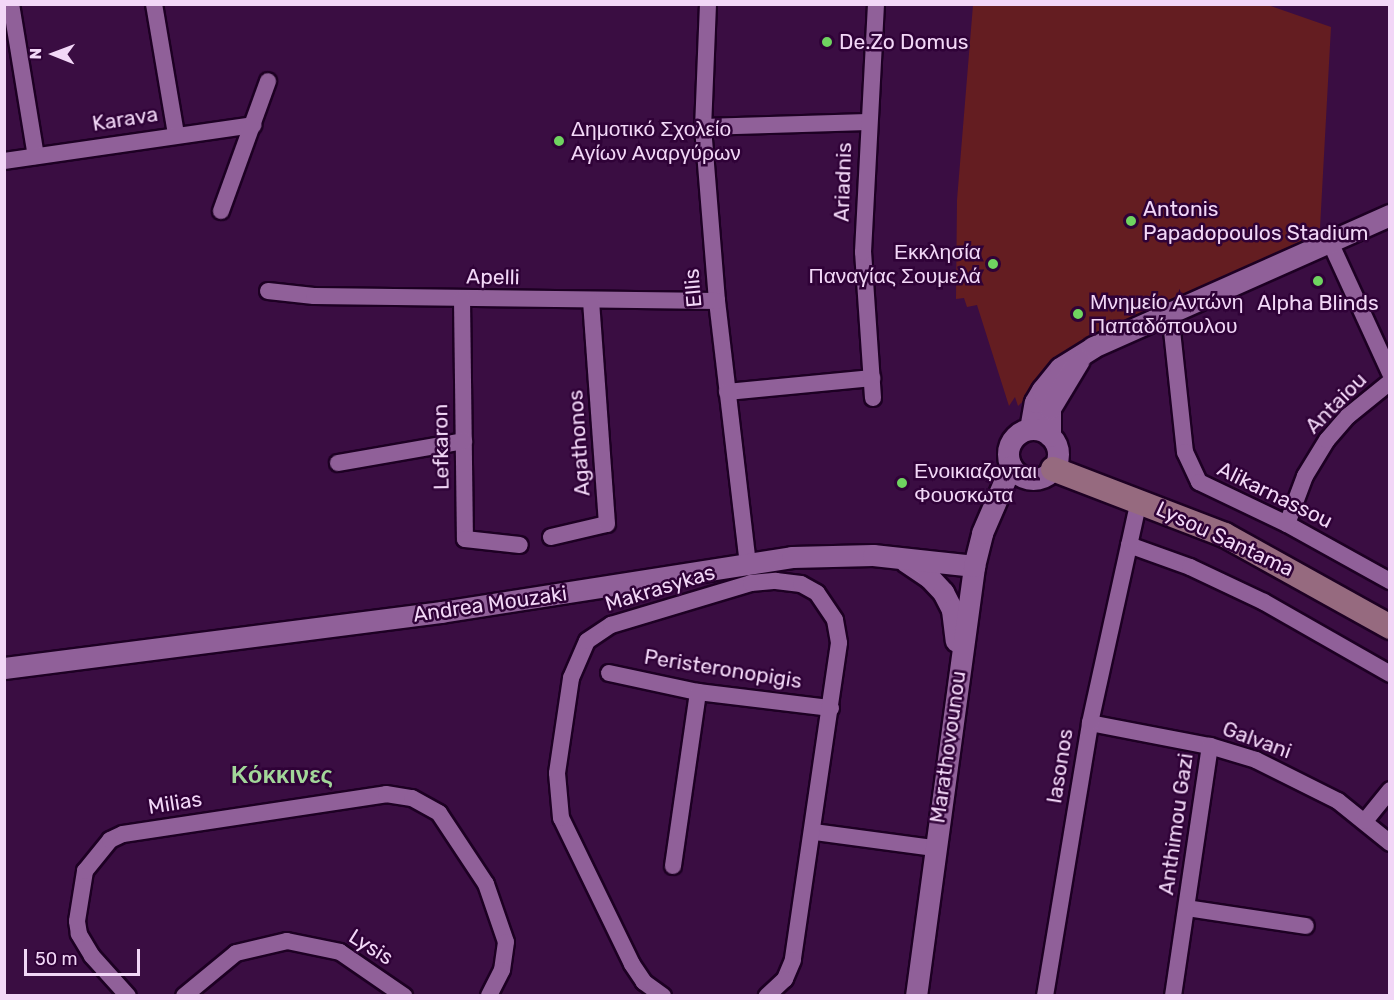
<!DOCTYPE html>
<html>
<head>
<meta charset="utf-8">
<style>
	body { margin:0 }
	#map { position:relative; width:1394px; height:1000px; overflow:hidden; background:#3a0d42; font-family:Rubik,sans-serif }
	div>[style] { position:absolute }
	.green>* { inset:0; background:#641d21 }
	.roads { filter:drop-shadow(2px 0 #1d0023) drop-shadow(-2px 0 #1d0023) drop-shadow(0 2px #1d0023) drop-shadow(0 -2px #1d0023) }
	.minor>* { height:16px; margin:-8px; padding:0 8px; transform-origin:8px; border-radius:8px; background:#906099 }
	.tertiary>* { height:21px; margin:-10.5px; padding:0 10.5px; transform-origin:10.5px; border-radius:10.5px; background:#906099 }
	.tertiary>.ring { margin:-10.5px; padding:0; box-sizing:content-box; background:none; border:21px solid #906099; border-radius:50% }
	.secondary>* { height:24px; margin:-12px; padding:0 12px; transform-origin:12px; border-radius:12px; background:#966a7f }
	.dots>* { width:16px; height:16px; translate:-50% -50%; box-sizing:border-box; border:3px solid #2f0237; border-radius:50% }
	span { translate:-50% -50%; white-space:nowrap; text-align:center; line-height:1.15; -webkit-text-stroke:5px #2f0237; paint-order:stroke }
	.poi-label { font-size:21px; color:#f2d7f7 }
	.left { translate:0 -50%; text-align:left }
	.right { translate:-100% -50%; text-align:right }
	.street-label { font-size:21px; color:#f2d7f7 }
	.quarter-label { font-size:24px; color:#a2d699; font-weight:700 }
	.frame { position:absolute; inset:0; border:6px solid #f2d7f7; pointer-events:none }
	.north { position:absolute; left:24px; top:24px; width:60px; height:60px; -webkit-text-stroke:4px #2f0237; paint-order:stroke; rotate:271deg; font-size:16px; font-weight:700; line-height:24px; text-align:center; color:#f2d7f7 }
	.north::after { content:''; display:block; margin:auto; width:21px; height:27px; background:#f2d7f7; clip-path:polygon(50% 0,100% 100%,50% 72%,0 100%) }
	.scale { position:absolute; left:24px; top:949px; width:116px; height:27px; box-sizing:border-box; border:3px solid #f2d7f7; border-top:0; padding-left:8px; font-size:18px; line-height:21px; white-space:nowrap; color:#f2d7f7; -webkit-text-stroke:4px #2f0237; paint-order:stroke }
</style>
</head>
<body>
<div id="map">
	<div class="green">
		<i style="clip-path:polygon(973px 5px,1268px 5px,1331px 27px,1320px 228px,1305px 235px,1304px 241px,1086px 342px,1018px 406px,1015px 397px,1009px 406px,977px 305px,967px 307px,964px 298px,956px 299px,957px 200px)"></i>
	</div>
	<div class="roads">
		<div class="minor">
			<i style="left:11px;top:4px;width:154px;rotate:80.7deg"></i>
			<i style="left:154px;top:4px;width:132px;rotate:80.4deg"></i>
			<i style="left:708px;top:4px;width:123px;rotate:92.3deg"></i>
			<i style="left:703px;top:127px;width:175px;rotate:85.4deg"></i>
			<i style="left:717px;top:301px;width:267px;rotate:83.3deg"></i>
			<i style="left:703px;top:127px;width:165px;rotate:-1.7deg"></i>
			<i style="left:4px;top:161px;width:252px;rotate:-8.2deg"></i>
			<i style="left:221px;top:211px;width:138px;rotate:-70.1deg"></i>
			<i style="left:1330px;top:242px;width:144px;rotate:65.4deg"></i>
			<i style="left:268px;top:291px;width:46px;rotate:6.2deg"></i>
			<i style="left:314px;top:296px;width:403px;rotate:0.7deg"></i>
			<i style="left:462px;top:299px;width:240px;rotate:89.3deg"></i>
			<i style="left:465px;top:539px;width:55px;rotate:6.2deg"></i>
			<i style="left:1170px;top:312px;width:141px;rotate:83.9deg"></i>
			<i style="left:1185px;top:452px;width:33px;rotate:65deg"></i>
			<i style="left:1199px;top:482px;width:98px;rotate:25.5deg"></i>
			<i style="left:1287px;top:524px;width:118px;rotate:29deg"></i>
			<i style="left:727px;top:392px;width:146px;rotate:-5.5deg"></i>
			<i style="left:873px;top:398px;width:146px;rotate:-93.9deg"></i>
			<i style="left:863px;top:252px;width:248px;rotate:-87deg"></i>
			<i style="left:338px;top:463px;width:128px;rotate:-9.9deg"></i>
			<i style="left:1287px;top:524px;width:51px;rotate:-69.4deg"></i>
			<i style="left:1305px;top:476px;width:42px;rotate:-58.6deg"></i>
			<i style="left:1327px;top:440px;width:32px;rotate:-49deg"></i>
			<i style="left:1348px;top:416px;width:54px;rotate:-39deg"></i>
			<i style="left:551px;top:537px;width:57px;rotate:-13.1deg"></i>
			<i style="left:607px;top:524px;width:224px;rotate:-94.1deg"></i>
			<i style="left:1129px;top:545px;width:65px;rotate:19.8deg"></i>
			<i style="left:1190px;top:567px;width:82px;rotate:25.3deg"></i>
			<i style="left:1264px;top:602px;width:145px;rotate:29.7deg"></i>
			<i style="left:609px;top:673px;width:91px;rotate:12.1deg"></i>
			<i style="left:698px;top:692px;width:134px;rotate:6.9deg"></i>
			<i style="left:1090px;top:723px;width:122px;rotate:10.9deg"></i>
			<i style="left:1210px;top:746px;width:48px;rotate:16.9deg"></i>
			<i style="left:1256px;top:760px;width:92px;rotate:26.6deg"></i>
			<i style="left:1338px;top:801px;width:67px;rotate:38.9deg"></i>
			<i style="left:1365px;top:821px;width:40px;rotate:-51deg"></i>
			<i style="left:814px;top:832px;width:121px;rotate:7.6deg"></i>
			<i style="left:673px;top:866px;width:176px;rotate:-81.8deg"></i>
			<i style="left:1187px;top:908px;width:120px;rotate:8.6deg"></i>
			<i style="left:128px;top:996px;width:54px;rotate:-132deg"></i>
			<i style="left:92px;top:956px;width:26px;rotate:-121deg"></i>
			<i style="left:79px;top:934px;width:13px;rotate:-99deg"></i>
			<i style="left:77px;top:921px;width:51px;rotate:-80.9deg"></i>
			<i style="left:85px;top:871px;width:40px;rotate:-51deg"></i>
			<i style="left:110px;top:840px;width:14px;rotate:-25deg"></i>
			<i style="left:123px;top:834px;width:266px;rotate:-8.6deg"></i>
			<i style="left:386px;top:794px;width:26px;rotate:9deg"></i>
			<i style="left:412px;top:798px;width:31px;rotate:29deg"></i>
			<i style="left:439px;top:813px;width:85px;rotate:56.5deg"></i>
			<i style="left:486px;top:884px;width:61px;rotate:71deg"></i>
			<i style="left:506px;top:942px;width:28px;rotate:98deg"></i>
			<i style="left:502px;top:970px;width:29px;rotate:117deg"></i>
			<i style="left:184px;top:996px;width:67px;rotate:-39.6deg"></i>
			<i style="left:236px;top:953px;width:52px;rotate:-13.2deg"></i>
			<i style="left:287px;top:941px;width:54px;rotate:11.7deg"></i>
			<i style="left:340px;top:952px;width:78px;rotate:34.5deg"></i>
			<i style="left:663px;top:996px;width:24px;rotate:-144deg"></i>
			<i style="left:644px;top:982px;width:22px;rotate:-124deg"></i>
			<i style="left:632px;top:964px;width:162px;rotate:-115.9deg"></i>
			<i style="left:561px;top:818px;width:45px;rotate:-95.1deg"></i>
			<i style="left:557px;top:773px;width:96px;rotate:-81.6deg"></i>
			<i style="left:571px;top:678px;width:40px;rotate:-66.6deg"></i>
			<i style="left:587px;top:641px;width:29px;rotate:-34deg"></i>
			<i style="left:611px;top:625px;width:146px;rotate:-16.7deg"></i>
			<i style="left:751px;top:583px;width:25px;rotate:-5deg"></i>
			<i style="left:776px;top:581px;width:25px;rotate:7deg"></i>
			<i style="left:801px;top:584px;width:18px;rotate:29deg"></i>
			<i style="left:817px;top:593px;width:32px;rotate:56deg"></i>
			<i style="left:835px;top:620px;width:23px;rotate:80deg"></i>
			<i style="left:839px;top:643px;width:320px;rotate:98.3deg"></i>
			<i style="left:793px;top:960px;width:21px;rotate:113deg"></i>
			<i style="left:785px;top:979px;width:25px;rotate:137deg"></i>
			<i style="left:1045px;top:996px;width:277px;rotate:-80.6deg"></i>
			<i style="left:1090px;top:723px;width:228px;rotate:-77.6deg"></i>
			<i style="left:1173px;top:996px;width:253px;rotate:-81.6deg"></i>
		</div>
		<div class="tertiary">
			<i style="left:1030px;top:429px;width:27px;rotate:-80deg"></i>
			<i style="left:1035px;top:402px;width:14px;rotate:-60deg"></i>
			<i style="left:1042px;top:390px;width:28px;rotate:-51deg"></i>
			<i style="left:1060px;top:368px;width:39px;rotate:-32deg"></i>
			<i style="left:1093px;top:347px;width:325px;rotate:-24deg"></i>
			<i class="ring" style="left:1008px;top:429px;width:29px;height:29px"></i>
			<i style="left:1050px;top:436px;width:28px;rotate:-90deg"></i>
			<i style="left:1050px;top:408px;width:56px;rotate:-58.9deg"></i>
			<i style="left:905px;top:561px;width:29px;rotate:34deg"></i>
			<i style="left:929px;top:577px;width:21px;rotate:47deg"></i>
			<i style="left:943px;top:592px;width:20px;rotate:63deg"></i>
			<i style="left:952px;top:610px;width:31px;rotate:83deg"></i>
			<i style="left:4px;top:668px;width:441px;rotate:-7.3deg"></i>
			<i style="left:441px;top:612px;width:355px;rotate:-8.9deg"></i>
			<i style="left:792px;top:557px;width:81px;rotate:-1.4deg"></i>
			<i style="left:873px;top:555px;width:102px;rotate:6.2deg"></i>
			<i style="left:916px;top:996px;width:434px;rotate:-82.3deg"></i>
			<i style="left:974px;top:566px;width:34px;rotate:-76deg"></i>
			<i style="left:982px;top:533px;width:73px;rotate:-66.6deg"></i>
		</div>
		<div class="secondary">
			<i style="left:1053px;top:469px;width:184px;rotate:21deg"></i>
			<i style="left:1225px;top:535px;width:189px;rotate:29.1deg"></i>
		</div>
	</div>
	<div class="dots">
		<i style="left:827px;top:42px;background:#6fd360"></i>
		<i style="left:559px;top:141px;background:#6fd360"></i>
		<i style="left:1131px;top:221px;background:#6fd360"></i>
		<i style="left:993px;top:264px;background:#6fd360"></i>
		<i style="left:1318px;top:281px;background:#6fd360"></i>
		<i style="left:1078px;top:314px;background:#6fd360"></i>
		<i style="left:902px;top:483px;background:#6fd360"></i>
	</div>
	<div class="poi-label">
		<span class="left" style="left:839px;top:42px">De.Zo Domus</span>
		<span class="left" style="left:571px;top:141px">Δημοτικό Σχολείο<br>Αγίων Αναργύρων</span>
		<span class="left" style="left:1143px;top:221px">Antonis<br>Papadopoulos Stadium</span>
		<span class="right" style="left:981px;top:264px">Εκκλησία<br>Παναγίας Σουμελά</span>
		<span class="left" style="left:1090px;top:314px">Μνημείο Αντώνη<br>Παπαδόπουλου</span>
		<span style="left:1318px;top:303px">Alpha Blinds</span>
		<span class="left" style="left:914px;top:483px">Ενοικιαζονται<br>Φουσκωτα</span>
	</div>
	<div class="street-label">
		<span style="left:125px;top:119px;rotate:-9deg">Karava</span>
		<span style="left:843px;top:182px;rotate:-88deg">Ariadnis</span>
		<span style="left:493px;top:277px;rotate:1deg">Apelli</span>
		<span style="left:693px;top:288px;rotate:-95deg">Ellis</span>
		<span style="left:1336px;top:403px;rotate:-45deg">Antaiou</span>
		<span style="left:579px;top:443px;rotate:-94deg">Agathonos</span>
		<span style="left:441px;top:447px;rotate:-91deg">Lefkaron</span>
		<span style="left:1275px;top:495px;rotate:26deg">Alikarnassou</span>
		<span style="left:1225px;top:539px;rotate:25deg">Lysou Santama</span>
		<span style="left:660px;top:588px;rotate:-17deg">Makrasykas</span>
		<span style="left:490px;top:604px;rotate:-8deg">Andrea Mouzaki</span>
		<span style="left:723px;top:669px;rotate:9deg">Peristeronopigis</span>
		<span style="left:1257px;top:740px;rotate:20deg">Galvani</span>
		<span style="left:948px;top:747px;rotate:-82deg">Marathovounou</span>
		<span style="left:1060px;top:766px;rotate:-81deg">Iasonos</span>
		<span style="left:175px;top:803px;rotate:-9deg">Milias</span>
		<span style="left:1176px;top:824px;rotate:-82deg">Anthimou Gazi</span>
		<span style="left:371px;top:947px;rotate:32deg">Lysis</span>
	</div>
	<div class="quarter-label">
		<span style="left:282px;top:776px">Κόκκινες</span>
	</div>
	<div class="frame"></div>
	<div class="north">N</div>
	<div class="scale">50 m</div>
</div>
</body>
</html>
